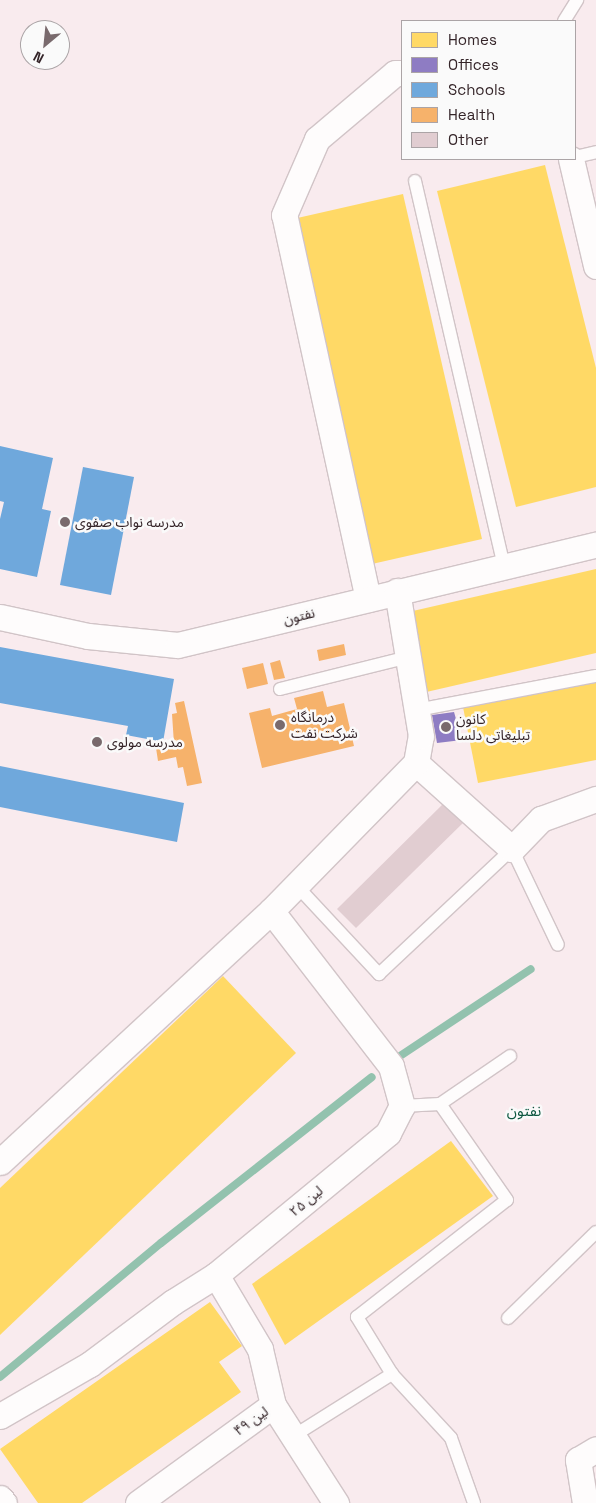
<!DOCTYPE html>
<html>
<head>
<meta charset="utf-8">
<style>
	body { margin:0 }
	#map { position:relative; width:596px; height:1503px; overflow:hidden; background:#f9ebee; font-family:"Space Grotesk","Noto Sans Arabic",sans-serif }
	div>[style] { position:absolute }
	.homes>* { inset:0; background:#ffd966 }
	.offices>* { inset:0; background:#8e7cc3 }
	.schools>* { inset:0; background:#6fa8dc }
	.health>* { inset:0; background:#f6b26b }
	.stream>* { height:8px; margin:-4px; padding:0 4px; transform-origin:4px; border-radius:4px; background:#93c2ae }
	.building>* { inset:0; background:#e1cdd1 }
	.roads { filter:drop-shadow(1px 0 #d1c4c7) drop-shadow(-1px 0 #d1c4c7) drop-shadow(0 1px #d1c4c7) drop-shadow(0 -1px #d1c4c7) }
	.service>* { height:12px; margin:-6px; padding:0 6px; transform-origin:6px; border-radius:6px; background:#fefcfc }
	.minor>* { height:25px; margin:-12.5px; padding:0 12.5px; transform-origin:12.5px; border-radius:12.5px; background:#fefcfc }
	.dots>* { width:14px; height:14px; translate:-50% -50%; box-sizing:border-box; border:2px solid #fafafa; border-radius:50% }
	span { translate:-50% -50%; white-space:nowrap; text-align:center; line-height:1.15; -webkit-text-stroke:5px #fafafa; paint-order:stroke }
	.poi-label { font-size:14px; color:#342428 }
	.left { translate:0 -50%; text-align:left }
	.street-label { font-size:14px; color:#342428 }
	.neighbourhood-label { font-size:15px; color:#0c5740 }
	.legend { position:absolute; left:401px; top:20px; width:175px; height:140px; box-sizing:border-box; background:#fafafa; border:1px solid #aba4a6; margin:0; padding:6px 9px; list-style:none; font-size:15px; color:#342428 }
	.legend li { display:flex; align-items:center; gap:10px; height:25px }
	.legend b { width:25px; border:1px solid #aba4a6 }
	.north { position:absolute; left:20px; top:20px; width:50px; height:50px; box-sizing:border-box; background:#fafafa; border:1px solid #aba4a6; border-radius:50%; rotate:208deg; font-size:14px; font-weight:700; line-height:20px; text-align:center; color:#342428 }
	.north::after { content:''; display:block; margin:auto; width:18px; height:22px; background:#796a6d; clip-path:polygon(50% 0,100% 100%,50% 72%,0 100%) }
</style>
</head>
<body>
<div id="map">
	<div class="homes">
		<i style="clip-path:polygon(545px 165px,596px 368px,596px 487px,516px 507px,437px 191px)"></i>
		<i style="clip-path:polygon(403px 194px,482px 539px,372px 564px,293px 219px)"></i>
		<i style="clip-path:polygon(596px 569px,596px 653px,422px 693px,404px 613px)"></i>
		<i style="clip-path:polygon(596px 682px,596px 760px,478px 783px,463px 707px)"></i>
		<i style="clip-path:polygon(223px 976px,296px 1053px,0 1335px,0 1188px)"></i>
		<i style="clip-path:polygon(451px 1141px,493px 1196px,285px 1345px,252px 1284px)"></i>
		<i style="clip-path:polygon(210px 1302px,242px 1346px,219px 1362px,241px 1392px,82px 1503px,38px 1503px,0 1449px)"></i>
	</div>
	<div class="offices">
		<i style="clip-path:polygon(454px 712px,462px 740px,437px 743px,432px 715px)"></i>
	</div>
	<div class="schools">
		<i style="clip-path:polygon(0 446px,53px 458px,42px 509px,51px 511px,37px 577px,0 569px,0 519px,4px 502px,0 501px)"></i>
		<i style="clip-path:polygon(83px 467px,134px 477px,111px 595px,60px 585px)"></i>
		<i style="clip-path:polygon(0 647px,174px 679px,163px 742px,126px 735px,128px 726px,0 703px)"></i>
		<i style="clip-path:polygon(0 766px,184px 803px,177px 842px,0 807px)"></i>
	</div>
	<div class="health">
		<i style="clip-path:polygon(344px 644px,346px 655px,319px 661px,317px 650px)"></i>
		<i style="clip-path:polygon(280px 660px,285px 678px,274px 680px,270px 663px)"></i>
		<i style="clip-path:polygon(263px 663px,268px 684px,247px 689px,242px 668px)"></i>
		<i style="clip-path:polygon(323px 691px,327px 707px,344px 703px,354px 746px,262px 768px,249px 713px,270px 708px,272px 716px,297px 709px,294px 698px)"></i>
		<i style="clip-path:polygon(184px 701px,202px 783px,187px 786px,183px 767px,178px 768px,176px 757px,158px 761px,156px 748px,174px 744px,172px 714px,177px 713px,175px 703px)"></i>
	</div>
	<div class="stream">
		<i style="left:394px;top:1060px;width:164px;rotate:-33.6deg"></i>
		<i style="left:0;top:1377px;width:209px;rotate:-39.8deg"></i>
		<i style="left:161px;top:1243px;width:268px;rotate:-38.2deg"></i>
	</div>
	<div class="building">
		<i style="clip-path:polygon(448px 799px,467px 819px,356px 928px,337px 909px)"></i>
	</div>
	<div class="roads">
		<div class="service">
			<i style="left:564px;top:21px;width:25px;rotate:-58deg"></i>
			<i style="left:575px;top:157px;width:22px;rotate:-13deg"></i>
			<i style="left:415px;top:181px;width:396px;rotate:77deg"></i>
			<i style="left:280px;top:689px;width:132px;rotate:-14deg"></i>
			<i style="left:417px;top:710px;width:182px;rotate:-10.8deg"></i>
			<i style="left:296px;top:885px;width:122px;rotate:47deg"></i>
			<i style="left:379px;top:974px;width:183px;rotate:-43.2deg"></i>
			<i style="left:512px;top:849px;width:106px;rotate:64.4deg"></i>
			<i style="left:440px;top:1104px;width:85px;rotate:-34.4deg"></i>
			<i style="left:508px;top:1318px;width:123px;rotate:-44.3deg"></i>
			<i style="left:392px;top:1374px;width:87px;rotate:47.3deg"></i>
			<i style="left:451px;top:1438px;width:69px;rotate:70.5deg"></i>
			<i style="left:295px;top:1435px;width:115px;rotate:-32.2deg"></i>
			<i style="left:392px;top:1374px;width:67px;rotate:-121.6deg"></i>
			<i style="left:357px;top:1317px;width:190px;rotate:-38deg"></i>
			<i style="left:507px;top:1200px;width:117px;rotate:-124.9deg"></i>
			<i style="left:440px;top:1104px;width:38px;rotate:177deg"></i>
		</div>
		<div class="minor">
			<i style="left:571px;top:159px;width:110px;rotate:76.8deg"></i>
			<i style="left:368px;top:599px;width:393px;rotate:-102.3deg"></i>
			<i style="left:284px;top:215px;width:83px;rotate:-66.5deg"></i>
			<i style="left:317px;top:139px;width:102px;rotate:-40.2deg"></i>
			<i style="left:395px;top:73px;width:7px"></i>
			<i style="left:0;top:617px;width:90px;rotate:12.2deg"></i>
			<i style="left:88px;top:636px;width:90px;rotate:5.7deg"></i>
			<i style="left:178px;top:645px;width:430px;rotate:-13.5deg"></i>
			<i style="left:416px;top:763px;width:129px;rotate:41.9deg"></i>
			<i style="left:512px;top:849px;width:42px;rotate:-46deg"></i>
			<i style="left:541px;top:819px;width:59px;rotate:-20deg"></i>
			<i style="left:0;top:1162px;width:369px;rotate:-42.8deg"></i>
			<i style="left:271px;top:911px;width:207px;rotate:-45.6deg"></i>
			<i style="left:416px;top:763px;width:27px;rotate:-80deg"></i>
			<i style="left:421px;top:736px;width:147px;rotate:-99.4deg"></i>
			<i style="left:273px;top:1405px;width:117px;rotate:57.3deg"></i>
			<i style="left:0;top:1416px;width:104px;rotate:-30deg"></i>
			<i style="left:90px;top:1364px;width:104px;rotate:-36.8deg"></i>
			<i style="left:173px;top:1302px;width:51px;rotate:-32.1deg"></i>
			<i style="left:216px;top:1275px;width:223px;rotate:-39.5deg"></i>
			<i style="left:388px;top:1133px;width:30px;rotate:-63deg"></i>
			<i style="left:402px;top:1106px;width:41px;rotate:-105.4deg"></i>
			<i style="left:391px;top:1066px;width:196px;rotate:-127.7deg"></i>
			<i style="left:0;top:1498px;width:6px;rotate:51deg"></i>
			<i style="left:138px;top:1503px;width:167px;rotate:-36deg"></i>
			<i style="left:273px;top:1405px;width:57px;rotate:-103.1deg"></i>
			<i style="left:260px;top:1349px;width:86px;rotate:-120.7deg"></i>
			<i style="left:585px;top:1503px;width:44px;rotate:-99.2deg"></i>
			<i style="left:578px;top:1460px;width:21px;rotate:-31deg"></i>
		</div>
	</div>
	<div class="dots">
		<i style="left:65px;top:522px;background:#796a6d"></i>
		<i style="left:280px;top:725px;background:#796a6d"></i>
		<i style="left:446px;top:727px;background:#796a6d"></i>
		<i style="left:97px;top:742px;background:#796a6d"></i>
	</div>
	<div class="poi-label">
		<span class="left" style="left:75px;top:522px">مدرسه نواب صفوی</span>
		<span class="left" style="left:291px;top:725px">درمانگاه<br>شرکت نفت</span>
		<span class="left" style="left:456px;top:727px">کانون<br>تبلیغاتی دلسا</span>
		<span class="left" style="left:107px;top:742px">مدرسه مولوی</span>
	</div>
	<div class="street-label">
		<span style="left:299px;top:616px;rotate:-14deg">نفتون</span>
		<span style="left:306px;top:1201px;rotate:-40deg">لین ۲۵</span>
		<span style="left:251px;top:1421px;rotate:-36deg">لین ۴۹</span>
	</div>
	<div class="neighbourhood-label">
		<span style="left:524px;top:1111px">نفتون</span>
	</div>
	<ul class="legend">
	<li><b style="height:14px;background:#ffd966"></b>Homes</li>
	<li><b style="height:14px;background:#8e7cc3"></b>Offices</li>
	<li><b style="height:14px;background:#6fa8dc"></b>Schools</li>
	<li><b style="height:14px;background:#f6b26b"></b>Health</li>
	<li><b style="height:14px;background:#e1cdd1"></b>Other</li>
	</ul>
	<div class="north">N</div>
</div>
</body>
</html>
